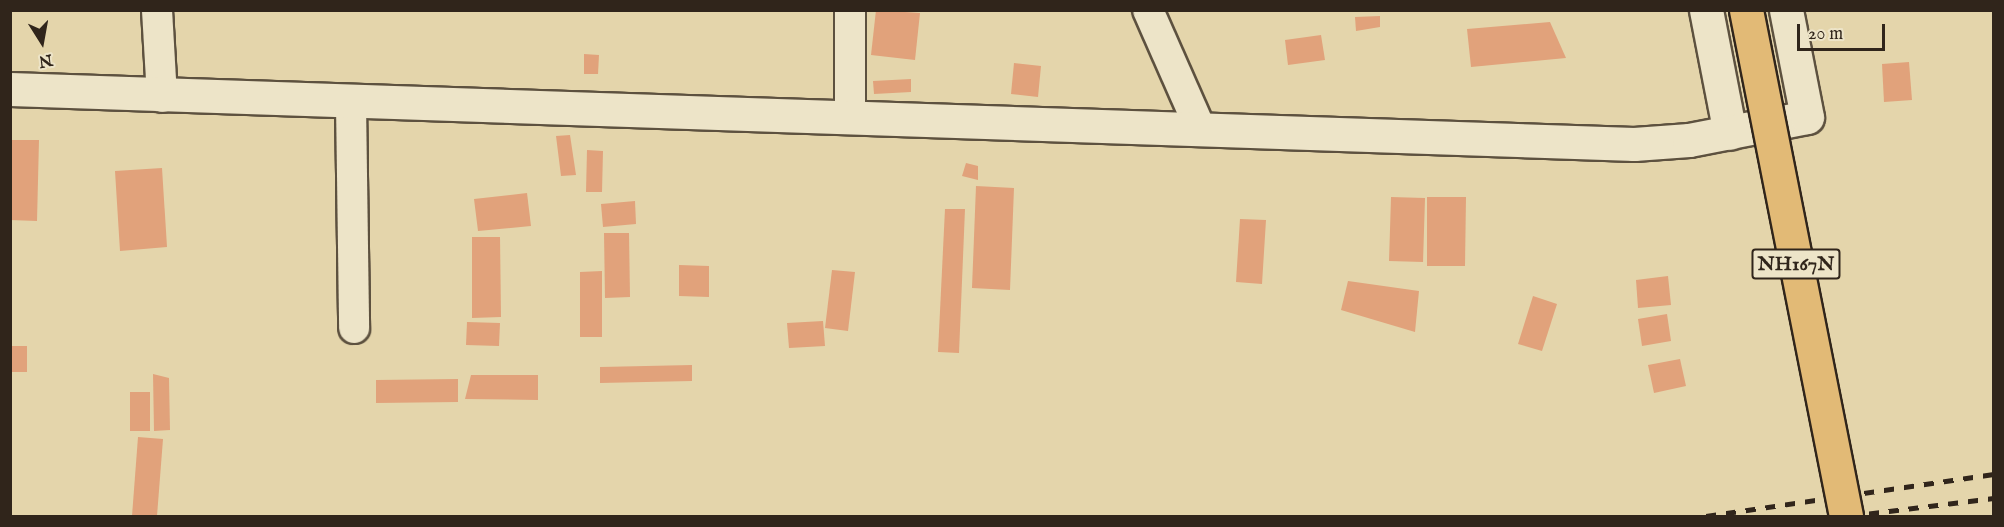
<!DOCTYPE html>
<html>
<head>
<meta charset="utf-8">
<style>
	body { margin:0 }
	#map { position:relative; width:2004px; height:527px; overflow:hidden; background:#e4d5ab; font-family:"IM FELL English",serif }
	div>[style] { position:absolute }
	.building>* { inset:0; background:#e1a27b }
	.roads { filter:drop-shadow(2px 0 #5d513f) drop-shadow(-2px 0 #5d513f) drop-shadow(0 2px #5d513f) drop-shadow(0 -2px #5d513f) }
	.minor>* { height:30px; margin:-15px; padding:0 15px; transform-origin:15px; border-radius:15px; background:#ede4c8 }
	.secondary>* { height:33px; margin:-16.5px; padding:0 16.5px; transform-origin:16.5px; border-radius:16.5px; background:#ede4c8 }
	.rail>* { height:4.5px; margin-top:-2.25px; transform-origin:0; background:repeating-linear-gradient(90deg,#30251b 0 10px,transparent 0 20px) }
	.bridges { filter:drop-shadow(2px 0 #30251b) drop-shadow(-2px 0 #30251b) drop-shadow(0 2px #30251b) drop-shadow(0 -2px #30251b) }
	.trunk-bridge>* { height:33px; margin:-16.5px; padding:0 16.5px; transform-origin:16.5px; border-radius:16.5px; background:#e2ba76 }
	span { translate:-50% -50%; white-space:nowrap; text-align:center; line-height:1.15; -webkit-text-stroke:4.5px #ede4c8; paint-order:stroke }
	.shield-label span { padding:2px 4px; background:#ede4c8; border:2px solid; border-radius:4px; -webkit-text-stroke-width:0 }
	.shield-label { font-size:20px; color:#30251b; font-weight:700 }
	.frame { position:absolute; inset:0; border:12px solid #30251b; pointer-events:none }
	.north { position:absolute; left:12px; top:12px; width:60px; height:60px; -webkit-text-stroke:4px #ede4c8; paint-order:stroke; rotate:169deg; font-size:16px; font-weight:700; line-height:24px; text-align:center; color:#30251b }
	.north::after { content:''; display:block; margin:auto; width:21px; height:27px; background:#30251b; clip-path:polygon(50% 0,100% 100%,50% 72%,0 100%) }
	.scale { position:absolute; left:1797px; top:24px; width:88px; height:27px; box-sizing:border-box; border:3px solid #30251b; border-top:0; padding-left:8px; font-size:18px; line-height:21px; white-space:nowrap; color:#30251b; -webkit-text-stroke:4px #ede4c8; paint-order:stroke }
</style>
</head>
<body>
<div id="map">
	<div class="building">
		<i style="clip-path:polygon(876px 10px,920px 13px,915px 60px,871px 55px)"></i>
		<i style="clip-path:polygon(1380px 16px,1380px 27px,1356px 31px,1355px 17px)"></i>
		<i style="clip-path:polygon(1550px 22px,1566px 58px,1471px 67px,1467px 29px)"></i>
		<i style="clip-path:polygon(1321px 35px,1325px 60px,1288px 65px,1285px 40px)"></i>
		<i style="clip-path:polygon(584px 54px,599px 55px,598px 74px,584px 74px)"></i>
		<i style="clip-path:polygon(1909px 62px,1912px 100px,1884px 102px,1882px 64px)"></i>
		<i style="clip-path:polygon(1014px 63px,1041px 66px,1038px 97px,1011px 94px)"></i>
		<i style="clip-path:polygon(911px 79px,911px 92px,874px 94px,873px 81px)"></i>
		<i style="clip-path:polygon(570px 135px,576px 175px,561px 176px,556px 136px)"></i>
		<i style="clip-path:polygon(11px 140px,39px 140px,37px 221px,10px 220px)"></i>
		<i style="clip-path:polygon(587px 150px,603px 151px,602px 192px,586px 192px)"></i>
		<i style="clip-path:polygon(966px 163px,978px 166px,978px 180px,962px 176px)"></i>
		<i style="clip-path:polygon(162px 168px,167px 247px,120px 251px,115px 171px)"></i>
		<i style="clip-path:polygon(976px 186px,1014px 188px,1010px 290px,972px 288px)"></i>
		<i style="clip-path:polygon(527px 193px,531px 226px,478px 231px,474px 199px)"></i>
		<i style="clip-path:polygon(1391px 197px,1425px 198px,1423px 262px,1389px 261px)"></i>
		<i style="clip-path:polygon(1427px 197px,1466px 197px,1465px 266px,1427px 266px)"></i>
		<i style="clip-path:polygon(635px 201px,636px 224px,603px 227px,601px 204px)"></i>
		<i style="clip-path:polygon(945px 209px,965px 209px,959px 353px,938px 352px)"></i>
		<i style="clip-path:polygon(1240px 219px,1266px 220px,1262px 284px,1236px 282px)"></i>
		<i style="clip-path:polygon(604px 233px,629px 233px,630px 297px,605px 298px)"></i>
		<i style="clip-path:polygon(472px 237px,500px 237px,501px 317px,472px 318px)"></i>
		<i style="clip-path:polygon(679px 265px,709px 266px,709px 297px,679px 296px)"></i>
		<i style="clip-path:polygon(832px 270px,855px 272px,848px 331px,825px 328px)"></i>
		<i style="clip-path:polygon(602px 271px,602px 337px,580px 337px,580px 272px)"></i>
		<i style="clip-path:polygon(1668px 276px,1671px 305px,1638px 308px,1636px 280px)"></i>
		<i style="clip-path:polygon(1348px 281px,1419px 291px,1415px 332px,1341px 310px)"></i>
		<i style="clip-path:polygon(1533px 296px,1557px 304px,1542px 351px,1518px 344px)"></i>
		<i style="clip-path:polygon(1667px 314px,1671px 341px,1642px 346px,1638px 319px)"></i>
		<i style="clip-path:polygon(823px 321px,825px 346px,789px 348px,787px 323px)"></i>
		<i style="clip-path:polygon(467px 322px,500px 323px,499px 346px,466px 345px)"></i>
		<i style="clip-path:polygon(10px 346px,27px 346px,27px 372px,10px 372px)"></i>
		<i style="clip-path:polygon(1680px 359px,1686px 386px,1654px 393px,1648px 365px)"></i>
		<i style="clip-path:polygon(692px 365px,692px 381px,600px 383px,600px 367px)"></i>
		<i style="clip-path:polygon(153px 374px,169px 378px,170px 430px,154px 431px)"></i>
		<i style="clip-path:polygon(471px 375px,538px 375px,538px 400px,465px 399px)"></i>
		<i style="clip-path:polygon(458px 379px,458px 402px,376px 403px,376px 380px)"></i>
		<i style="clip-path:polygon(130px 392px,150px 392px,150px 431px,130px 431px)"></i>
		<i style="clip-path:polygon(138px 437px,163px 439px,157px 516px,132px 516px)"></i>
	</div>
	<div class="roads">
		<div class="minor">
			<i style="left:157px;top:10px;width:87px;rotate:86.7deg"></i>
			<i style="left:1148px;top:10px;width:131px;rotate:66.2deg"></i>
			<i style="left:351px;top:103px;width:225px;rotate:89.2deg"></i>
			<i style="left:850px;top:117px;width:107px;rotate:-90deg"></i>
		</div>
		<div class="secondary">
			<i style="left:1706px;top:10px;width:125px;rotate:79deg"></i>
			<i style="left:10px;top:89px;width:1625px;rotate:1.94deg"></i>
			<i style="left:1634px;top:144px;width:55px;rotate:-4.2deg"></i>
			<i style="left:1689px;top:140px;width:120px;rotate:-11deg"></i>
			<i style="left:1807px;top:117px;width:109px;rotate:-101.1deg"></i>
		</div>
	</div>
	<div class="rail">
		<i style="left:1706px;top:516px;width:291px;rotate:-8.3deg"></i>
		<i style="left:1849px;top:516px;width:146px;rotate:-7.1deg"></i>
	</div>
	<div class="bridges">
		<div class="trunk-bridge">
			<i style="left:1746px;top:10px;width:516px;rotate:78.82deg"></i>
		</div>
	</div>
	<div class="shield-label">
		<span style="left:1796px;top:264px">NH167N</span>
	</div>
	<div class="frame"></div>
	<div class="north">N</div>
	<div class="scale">20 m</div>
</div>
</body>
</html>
